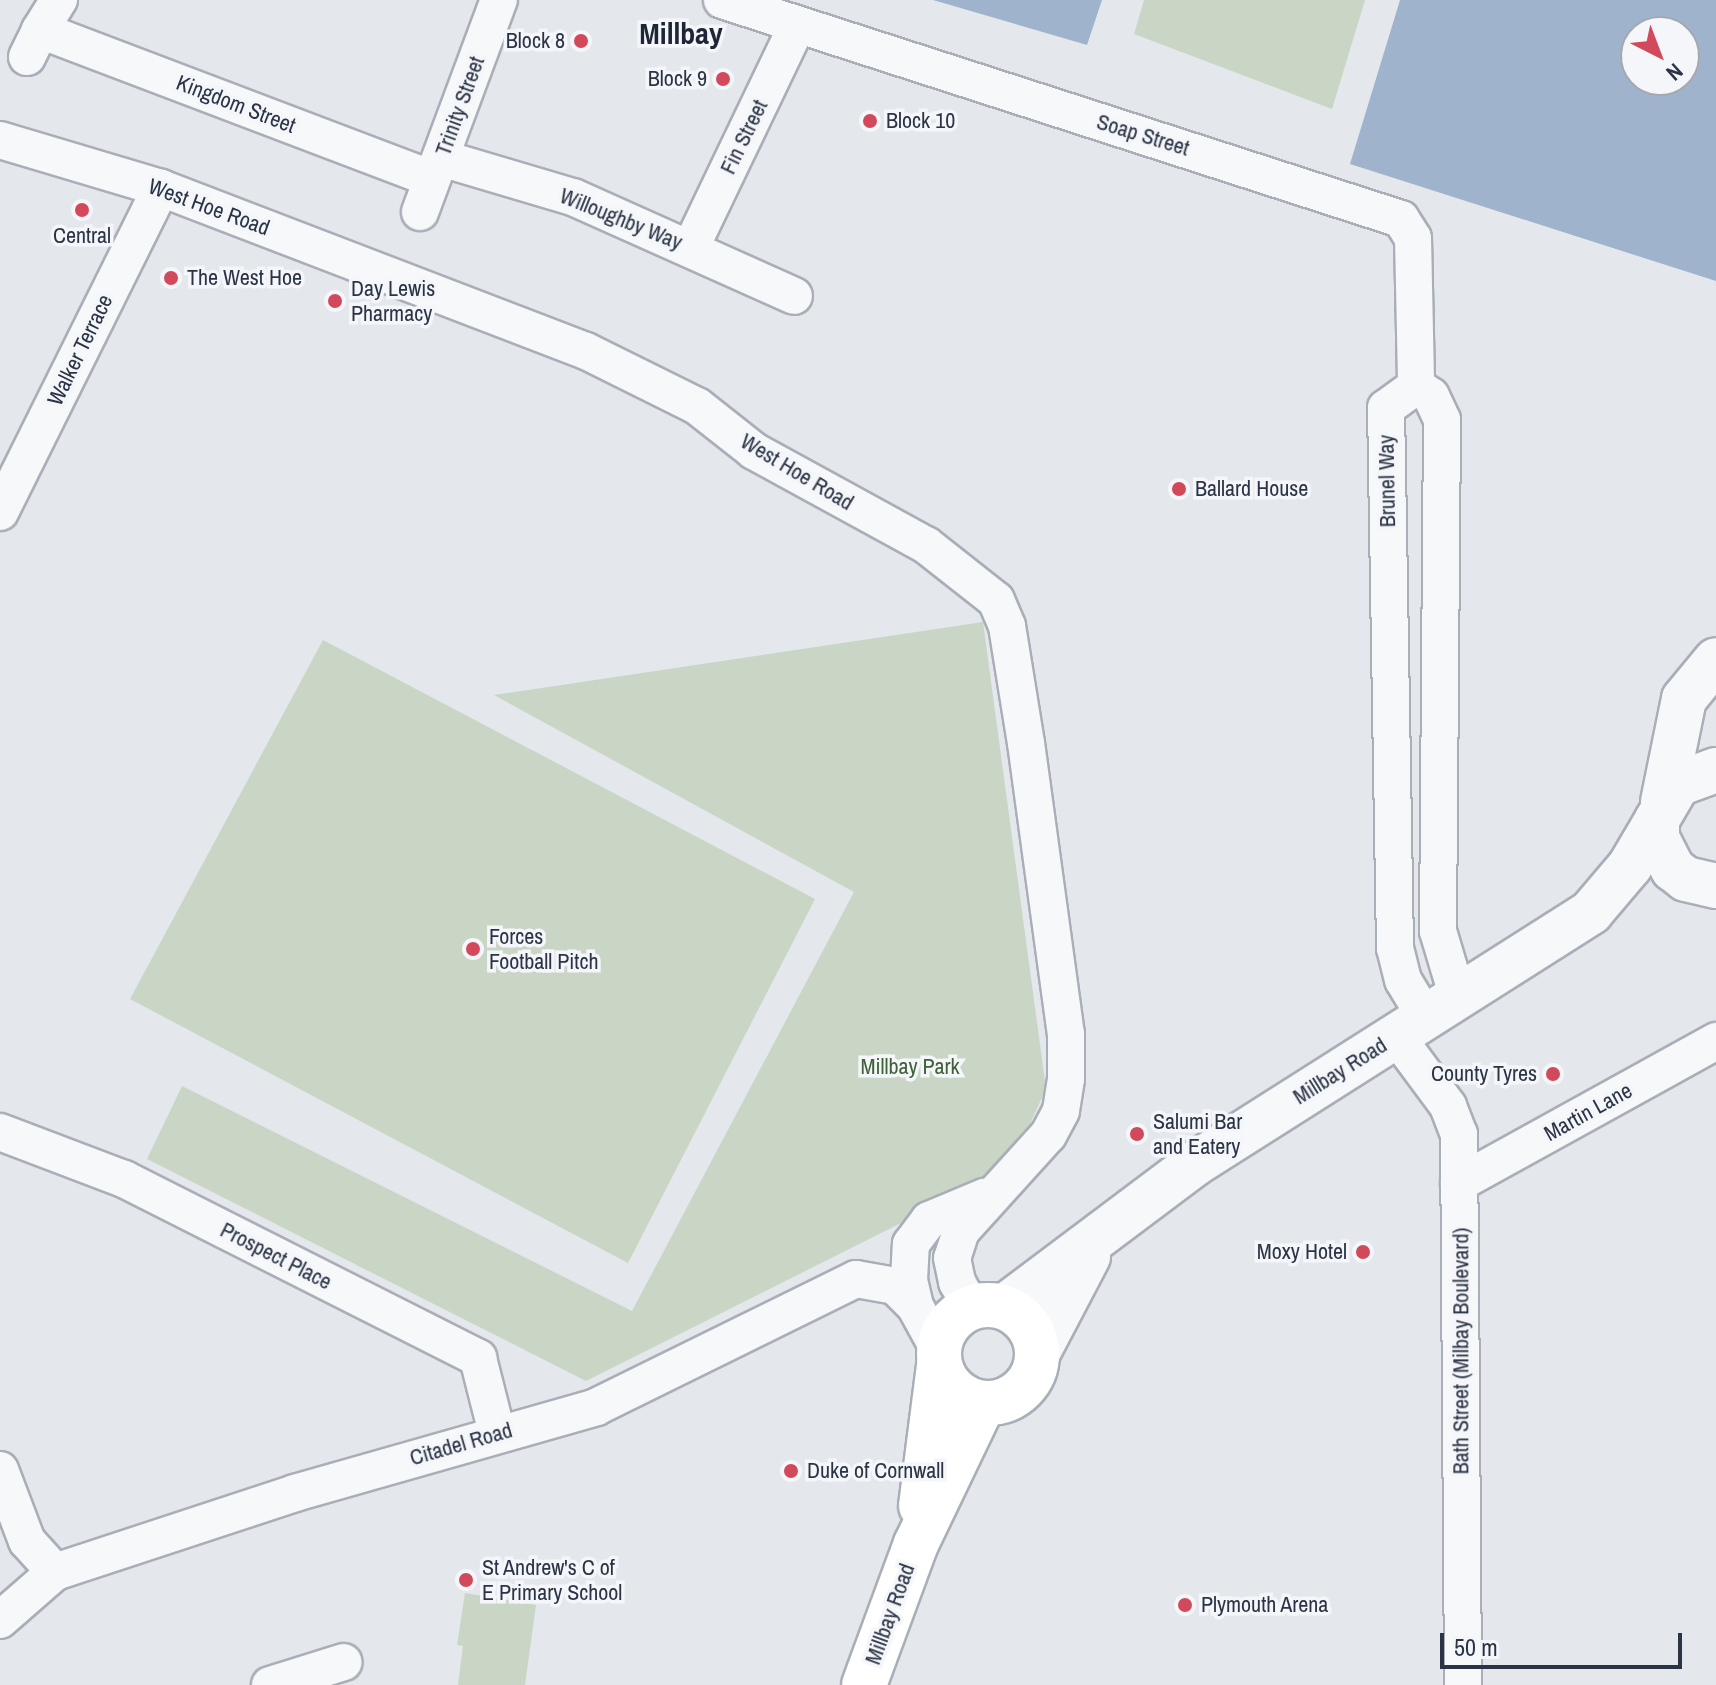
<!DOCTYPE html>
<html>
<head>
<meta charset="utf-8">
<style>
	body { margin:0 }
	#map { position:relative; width:1716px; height:1685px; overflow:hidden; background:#e4e7ec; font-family:"Archivo Narrow",sans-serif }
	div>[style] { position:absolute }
	.green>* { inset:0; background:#c9d6c5 }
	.water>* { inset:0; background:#9fb4cc }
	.roads { filter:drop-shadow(2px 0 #a9aeb7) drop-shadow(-2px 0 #a9aeb7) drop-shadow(0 2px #a9aeb7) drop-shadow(0 -2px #a9aeb7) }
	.minor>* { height:36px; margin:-18px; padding:0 18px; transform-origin:18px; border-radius:18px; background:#f7f8fa }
	.tertiary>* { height:44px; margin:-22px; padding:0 22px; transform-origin:22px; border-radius:22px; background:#f7f8fa }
	.secondary>* { height:44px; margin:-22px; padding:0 22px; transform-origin:22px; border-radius:22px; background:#fff }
	.secondary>.ring { margin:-22px; padding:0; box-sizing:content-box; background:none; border:44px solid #fff; border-radius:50% }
	.dots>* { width:22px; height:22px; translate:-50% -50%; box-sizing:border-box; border:4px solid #f4f6f9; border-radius:50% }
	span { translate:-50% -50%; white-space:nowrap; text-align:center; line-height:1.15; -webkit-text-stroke:7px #f4f6f9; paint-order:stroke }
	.poi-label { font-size:22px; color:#2b3445 }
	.right { translate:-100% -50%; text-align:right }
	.left { translate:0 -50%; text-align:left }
	.street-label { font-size:22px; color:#2b3445 }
	.park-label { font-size:22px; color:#3f6138 }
	.district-label { font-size:30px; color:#1d2536; font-weight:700 }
	.north { position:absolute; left:1620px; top:16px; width:80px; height:80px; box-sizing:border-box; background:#f4f6f9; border:2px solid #a4a8b1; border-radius:50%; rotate:138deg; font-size:22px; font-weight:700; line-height:32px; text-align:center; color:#2b3445 }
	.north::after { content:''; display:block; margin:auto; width:28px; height:36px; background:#d1495b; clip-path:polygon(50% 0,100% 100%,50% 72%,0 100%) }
	.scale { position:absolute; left:1440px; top:1633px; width:242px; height:36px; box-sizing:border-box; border:4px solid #2b3445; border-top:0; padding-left:10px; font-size:24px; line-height:28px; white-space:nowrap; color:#2b3445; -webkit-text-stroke:6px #f4f6f9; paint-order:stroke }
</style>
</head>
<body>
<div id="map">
	<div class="green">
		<i style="clip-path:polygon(1144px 0,1365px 0,1332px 109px,1134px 34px)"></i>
		<i style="clip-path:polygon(983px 622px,1046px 1089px,1013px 1161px,935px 1206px,586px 1381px,147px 1159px,182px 1086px,632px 1311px,854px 892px,494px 695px)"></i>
		<i style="clip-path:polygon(323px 640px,815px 899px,628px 1263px,130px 999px)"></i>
		<i style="clip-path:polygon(465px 1593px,536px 1605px,525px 1685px,458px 1685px,463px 1646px,457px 1645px)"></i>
	</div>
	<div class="water">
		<i style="clip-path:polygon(933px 0,1102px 0,1087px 45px)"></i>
		<i style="clip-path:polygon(evenodd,1400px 0,1716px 0,1716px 281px,1350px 164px,1400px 0,1684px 32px,1684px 80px,1636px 80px,1636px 32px,1684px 32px)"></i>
	</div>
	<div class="roads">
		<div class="minor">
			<i style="left:722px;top:0;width:713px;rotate:17.88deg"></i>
			<i style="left:1401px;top:219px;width:22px;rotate:58deg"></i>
			<i style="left:1413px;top:238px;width:148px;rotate:88.8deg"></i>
			<i style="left:40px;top:30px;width:36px;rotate:-58deg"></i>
			<i style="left:27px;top:57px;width:30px;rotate:-64deg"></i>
			<i style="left:40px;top:30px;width:419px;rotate:20.8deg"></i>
			<i style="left:0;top:140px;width:168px;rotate:16.6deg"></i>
			<i style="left:161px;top:188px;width:455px;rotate:21deg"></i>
			<i style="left:586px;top:351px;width:124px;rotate:26.4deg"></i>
			<i style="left:697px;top:406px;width:73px;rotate:38.3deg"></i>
			<i style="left:754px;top:451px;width:196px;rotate:28.7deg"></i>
			<i style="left:926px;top:545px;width:89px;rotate:38.2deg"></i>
			<i style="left:996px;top:600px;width:28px;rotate:67deg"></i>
			<i style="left:1007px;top:626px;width:119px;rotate:80.8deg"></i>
			<i style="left:1026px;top:743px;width:294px;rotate:82.2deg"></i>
			<i style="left:1066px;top:1034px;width:45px;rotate:90deg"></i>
			<i style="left:1066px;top:1079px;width:32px;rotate:99deg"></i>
			<i style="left:1061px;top:1111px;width:27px;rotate:118deg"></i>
			<i style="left:1048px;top:1135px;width:130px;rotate:132.2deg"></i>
			<i style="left:961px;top:1231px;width:28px;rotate:108deg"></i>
			<i style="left:952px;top:1258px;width:25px;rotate:78deg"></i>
			<i style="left:957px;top:1282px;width:18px;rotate:61deg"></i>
			<i style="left:966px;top:1298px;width:19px;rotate:21deg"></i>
			<i style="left:441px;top:158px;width:138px;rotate:16.5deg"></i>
			<i style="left:573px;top:197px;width:242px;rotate:24.1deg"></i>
			<i style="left:420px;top:212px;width:226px;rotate:-69.6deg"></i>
			<i style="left:691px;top:247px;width:245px;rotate:-64.4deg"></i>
			<i style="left:0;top:512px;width:362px;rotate:-63.6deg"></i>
			<i style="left:1426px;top:1018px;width:44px;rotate:-121.2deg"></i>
			<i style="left:1403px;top:980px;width:33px;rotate:-104deg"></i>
			<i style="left:1395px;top:948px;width:540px;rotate:-90.95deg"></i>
			<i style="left:1386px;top:408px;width:37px;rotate:-36deg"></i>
			<i style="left:1416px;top:386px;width:18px;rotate:34deg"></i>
			<i style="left:1431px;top:396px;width:26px;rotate:65deg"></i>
			<i style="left:1442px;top:420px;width:511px;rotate:90.45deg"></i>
			<i style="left:1438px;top:931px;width:70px;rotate:73.4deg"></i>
			<i style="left:1397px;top:1037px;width:86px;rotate:53.5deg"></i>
			<i style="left:1448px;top:1106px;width:30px;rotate:69deg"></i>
			<i style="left:1459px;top:1134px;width:551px;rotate:89.58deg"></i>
			<i style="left:0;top:1132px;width:133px;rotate:20.8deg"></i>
			<i style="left:124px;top:1179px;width:397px;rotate:26.8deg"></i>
			<i style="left:478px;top:1358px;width:77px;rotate:75.8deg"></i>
			<i style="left:1459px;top:1183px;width:294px;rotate:-28.9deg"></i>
			<i style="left:939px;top:1350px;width:50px;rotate:-118.6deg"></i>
			<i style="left:915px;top:1306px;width:27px;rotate:-103deg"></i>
			<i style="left:909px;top:1280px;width:36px;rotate:-87deg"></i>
			<i style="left:911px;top:1244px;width:30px;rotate:-53deg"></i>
			<i style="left:929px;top:1220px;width:60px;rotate:-22.7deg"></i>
			<i style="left:0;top:1470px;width:76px;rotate:69.2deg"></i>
			<i style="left:27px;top:1541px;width:42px;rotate:47.9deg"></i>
			<i style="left:0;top:1620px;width:73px;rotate:-41.1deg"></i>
			<i style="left:55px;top:1572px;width:253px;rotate:-18.2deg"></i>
			<i style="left:295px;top:1493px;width:313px;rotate:-15.9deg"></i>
			<i style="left:596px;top:1407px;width:290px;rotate:-26.2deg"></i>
			<i style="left:856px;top:1279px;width:40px;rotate:10deg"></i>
			<i style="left:895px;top:1286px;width:28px;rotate:45deg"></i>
			<i style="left:270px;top:1685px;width:77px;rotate:-17.3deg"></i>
		</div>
		<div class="tertiary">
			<i style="left:1716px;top:770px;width:40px;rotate:159.8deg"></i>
			<i style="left:1678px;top:784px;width:42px;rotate:120.3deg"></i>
			<i style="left:1657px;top:820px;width:18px;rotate:90deg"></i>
			<i style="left:1657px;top:838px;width:35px;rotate:63deg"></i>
			<i style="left:1673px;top:869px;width:16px;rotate:38deg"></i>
			<i style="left:1686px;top:879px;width:31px;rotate:13deg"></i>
			<i style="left:1663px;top:802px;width:105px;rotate:-78.5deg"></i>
			<i style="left:1684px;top:699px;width:50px;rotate:-50.6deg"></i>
			<i style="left:1004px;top:1307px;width:240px;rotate:-36.9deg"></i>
			<i style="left:1196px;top:1163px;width:468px;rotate:-32.4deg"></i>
			<i style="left:1591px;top:912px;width:60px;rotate:-49.7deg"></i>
			<i style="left:1630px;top:866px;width:53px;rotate:-59.6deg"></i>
			<i style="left:1037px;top:1354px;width:110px;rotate:-62.3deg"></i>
		</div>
		<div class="secondary">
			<i class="ring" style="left:939px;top:1305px;width:54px;height:54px"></i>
			<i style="left:921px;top:1506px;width:142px;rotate:-82.7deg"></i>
			<i style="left:864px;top:1685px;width:150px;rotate:-69.8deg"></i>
			<i style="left:916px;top:1544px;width:155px;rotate:-64.4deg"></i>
		</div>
	</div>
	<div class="dots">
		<i style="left:581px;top:41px;background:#d1495b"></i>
		<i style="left:723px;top:79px;background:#d1495b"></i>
		<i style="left:870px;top:121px;background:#d1495b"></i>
		<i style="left:82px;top:210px;background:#d1495b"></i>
		<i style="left:171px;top:278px;background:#d1495b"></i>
		<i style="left:335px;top:301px;background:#d1495b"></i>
		<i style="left:1179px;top:489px;background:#d1495b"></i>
		<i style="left:473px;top:949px;background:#d1495b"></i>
		<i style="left:1553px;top:1074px;background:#d1495b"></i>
		<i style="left:1137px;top:1134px;background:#d1495b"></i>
		<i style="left:1363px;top:1252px;background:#d1495b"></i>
		<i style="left:791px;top:1471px;background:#d1495b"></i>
		<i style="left:466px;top:1580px;background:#d1495b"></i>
		<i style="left:1185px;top:1605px;background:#d1495b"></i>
	</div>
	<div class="poi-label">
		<span class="right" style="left:565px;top:41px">Block 8</span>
		<span class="right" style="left:707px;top:79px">Block 9</span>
		<span class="left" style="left:886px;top:121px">Block 10</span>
		<span style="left:82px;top:236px">Central</span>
		<span class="left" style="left:187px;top:278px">The West Hoe</span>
		<span class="left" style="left:351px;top:301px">Day Lewis<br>Pharmacy</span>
		<span class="left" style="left:1195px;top:489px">Ballard House</span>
		<span class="left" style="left:489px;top:949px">Forces<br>Football Pitch</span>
		<span class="right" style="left:1537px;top:1074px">County Tyres</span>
		<span class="left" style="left:1153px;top:1134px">Salumi Bar<br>and Eatery</span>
		<span class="right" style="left:1347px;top:1252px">Moxy Hotel</span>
		<span class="left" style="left:807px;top:1471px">Duke of Cornwall</span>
		<span class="left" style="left:482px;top:1580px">St Andrew's C of<br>E Primary School</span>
		<span class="left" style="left:1201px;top:1605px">Plymouth Arena</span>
	</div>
	<div class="street-label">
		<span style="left:236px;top:104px;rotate:21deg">Kingdom Street</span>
		<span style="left:460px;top:106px;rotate:-70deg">Trinity Street</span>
		<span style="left:1143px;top:135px;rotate:17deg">Soap Street</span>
		<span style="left:744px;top:137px;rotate:-64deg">Fin Street</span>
		<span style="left:209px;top:207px;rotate:20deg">West Hoe Road</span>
		<span style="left:621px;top:219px;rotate:22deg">Willoughby Way</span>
		<span style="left:80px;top:350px;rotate:-64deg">Walker Terrace</span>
		<span style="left:797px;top:472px;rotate:31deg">West Hoe Road</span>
		<span style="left:1387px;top:481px;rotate:-91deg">Brunel Way</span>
		<span style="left:1340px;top:1071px;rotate:-32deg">Millbay Road</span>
		<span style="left:1588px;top:1112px;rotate:-29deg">Martin Lane</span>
		<span style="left:276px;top:1256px;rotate:27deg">Prospect Place</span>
		<span style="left:1461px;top:1351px;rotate:-90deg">Bath Street (Milbay Boulevard)</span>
		<span style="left:461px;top:1444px;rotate:-16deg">Citadel Road</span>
		<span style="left:890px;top:1614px;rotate:-70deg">Millbay Road</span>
	</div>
	<div class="park-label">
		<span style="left:910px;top:1067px">Millbay Park</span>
	</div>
	<div class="district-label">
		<span style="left:681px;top:33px">Millbay</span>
	</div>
	<div class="north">N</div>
	<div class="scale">50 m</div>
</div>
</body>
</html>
